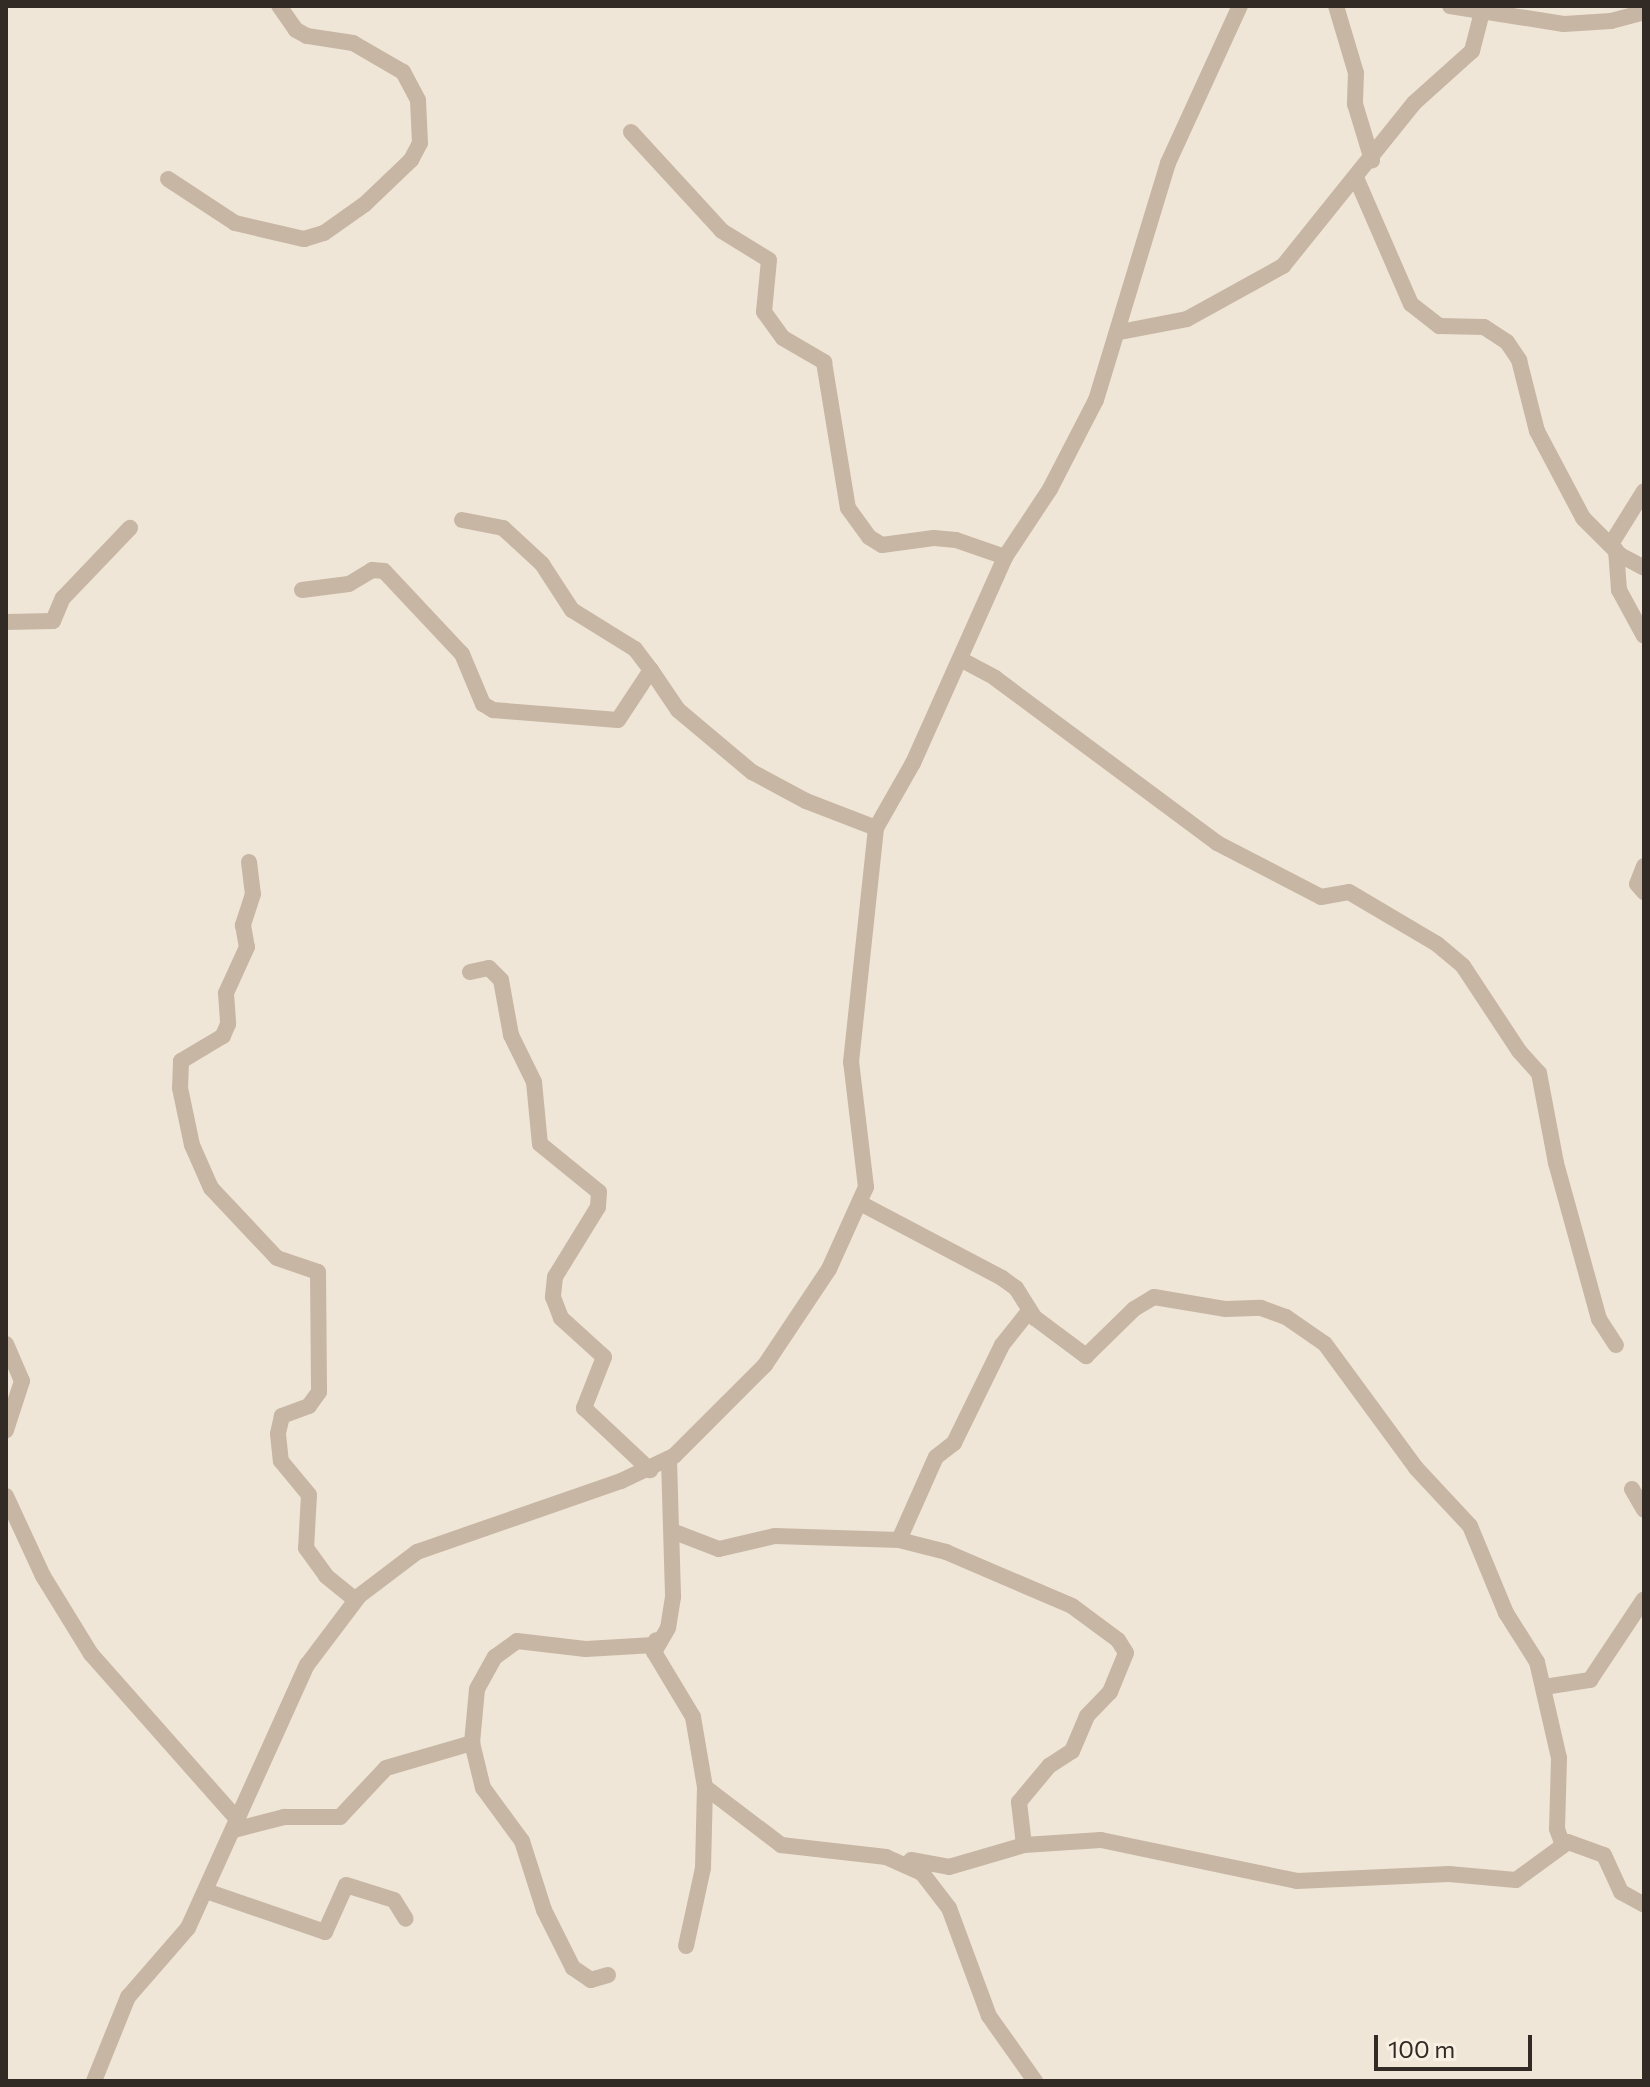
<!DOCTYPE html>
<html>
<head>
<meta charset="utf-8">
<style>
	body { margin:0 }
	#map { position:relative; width:1650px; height:2087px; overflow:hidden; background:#f0e6d7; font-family:Commissioner,sans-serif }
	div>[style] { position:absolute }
	.minor>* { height:16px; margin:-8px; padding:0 8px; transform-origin:8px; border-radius:8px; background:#c7b6a4 }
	span { translate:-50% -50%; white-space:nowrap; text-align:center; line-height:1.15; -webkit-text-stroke:8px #f8f0e3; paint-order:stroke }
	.frame { position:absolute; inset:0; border:8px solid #322a25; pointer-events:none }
	.scale { position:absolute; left:1374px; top:2035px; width:158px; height:36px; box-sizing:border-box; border:4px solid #322a25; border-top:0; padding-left:10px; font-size:24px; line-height:28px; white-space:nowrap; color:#322a25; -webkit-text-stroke:6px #f8f0e3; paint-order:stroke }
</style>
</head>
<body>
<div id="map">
	<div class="minor">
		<i style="left:1336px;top:6px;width:70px;rotate:73.4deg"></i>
		<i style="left:1356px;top:73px;width:31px;rotate:92deg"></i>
		<i style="left:1355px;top:104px;width:59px;rotate:73.1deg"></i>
		<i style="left:1450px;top:6px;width:115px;rotate:9deg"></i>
		<i style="left:1564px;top:24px;width:47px;rotate:-3.7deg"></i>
		<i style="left:1611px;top:21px;width:34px;rotate:-15deg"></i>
		<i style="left:631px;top:132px;width:134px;rotate:47.4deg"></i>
		<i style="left:722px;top:231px;width:55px;rotate:31.7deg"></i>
		<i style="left:769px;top:260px;width:52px;rotate:95.5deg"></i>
		<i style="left:764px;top:312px;width:32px;rotate:54deg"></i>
		<i style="left:783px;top:338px;width:48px;rotate:30.3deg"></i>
		<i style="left:824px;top:362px;width:148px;rotate:80.7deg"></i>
		<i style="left:848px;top:508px;width:36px;rotate:54deg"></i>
		<i style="left:869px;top:537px;width:15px;rotate:32deg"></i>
		<i style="left:882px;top:545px;width:52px;rotate:-7.7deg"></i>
		<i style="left:934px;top:538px;width:22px;rotate:5deg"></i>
		<i style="left:956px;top:540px;width:52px;rotate:19.1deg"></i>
		<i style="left:168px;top:179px;width:80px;rotate:33.3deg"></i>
		<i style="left:235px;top:223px;width:71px;rotate:13.1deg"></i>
		<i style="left:304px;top:239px;width:21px;rotate:-17deg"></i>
		<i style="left:324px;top:233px;width:50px;rotate:-35.3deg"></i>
		<i style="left:365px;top:204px;width:64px;rotate:-43.7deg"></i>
		<i style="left:411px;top:160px;width:19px;rotate:-62deg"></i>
		<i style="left:420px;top:143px;width:43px;rotate:-92.7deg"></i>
		<i style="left:418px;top:100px;width:32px;rotate:-118deg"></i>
		<i style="left:403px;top:72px;width:58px;rotate:-149.9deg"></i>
		<i style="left:353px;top:43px;width:47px;rotate:-171.3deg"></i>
		<i style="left:307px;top:36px;width:13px;rotate:-151deg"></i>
		<i style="left:296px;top:30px;width:29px;rotate:-125deg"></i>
		<i style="left:1357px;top:180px;width:135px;rotate:66.5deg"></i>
		<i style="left:1411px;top:304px;width:36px;rotate:38deg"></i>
		<i style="left:1439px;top:326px;width:45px;rotate:1.3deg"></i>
		<i style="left:1484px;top:327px;width:27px;rotate:33deg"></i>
		<i style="left:1507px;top:342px;width:22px;rotate:56deg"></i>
		<i style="left:1519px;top:360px;width:73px;rotate:75.8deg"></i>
		<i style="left:1537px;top:431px;width:98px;rotate:62.1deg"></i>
		<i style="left:1583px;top:518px;width:52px;rotate:45deg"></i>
		<i style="left:1620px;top:555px;width:27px;rotate:28deg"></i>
		<i style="left:1120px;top:332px;width:68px;rotate:-11deg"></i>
		<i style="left:1187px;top:319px;width:110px;rotate:-28.9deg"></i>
		<i style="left:1283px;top:266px;width:209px;rotate:-51.2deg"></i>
		<i style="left:1414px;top:103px;width:78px;rotate:-41.9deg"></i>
		<i style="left:1472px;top:51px;width:40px;rotate:-75.6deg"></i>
		<i style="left:462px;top:520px;width:42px;rotate:11deg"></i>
		<i style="left:503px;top:528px;width:53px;rotate:42.7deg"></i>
		<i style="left:542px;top:564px;width:55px;rotate:56.9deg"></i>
		<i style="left:572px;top:610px;width:74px;rotate:31.8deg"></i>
		<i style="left:635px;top:649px;width:26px;rotate:53deg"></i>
		<i style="left:1611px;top:544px;width:62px;rotate:-58.1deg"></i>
		<i style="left:1616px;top:550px;width:40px;rotate:85.7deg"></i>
		<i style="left:1619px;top:590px;width:52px;rotate:61.5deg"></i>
		<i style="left:302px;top:590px;width:47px;rotate:-7.3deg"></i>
		<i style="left:349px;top:584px;width:27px;rotate:-31deg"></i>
		<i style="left:372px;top:570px;width:12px;rotate:5deg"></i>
		<i style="left:384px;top:571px;width:114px;rotate:46.8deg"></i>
		<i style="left:462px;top:654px;width:54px;rotate:67.2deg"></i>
		<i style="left:483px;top:704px;width:12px;rotate:31deg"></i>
		<i style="left:493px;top:710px;width:125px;rotate:4.6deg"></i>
		<i style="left:618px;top:720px;width:60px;rotate:-56.6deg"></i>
		<i style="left:651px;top:670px;width:48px;rotate:56deg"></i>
		<i style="left:678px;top:710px;width:97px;rotate:40deg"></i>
		<i style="left:752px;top:772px;width:61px;rotate:28.2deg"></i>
		<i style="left:806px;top:801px;width:75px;rotate:21.1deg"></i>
		<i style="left:6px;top:622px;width:47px;rotate:-1.2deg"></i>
		<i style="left:53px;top:621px;width:25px;rotate:-67deg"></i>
		<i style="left:63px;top:598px;width:97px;rotate:-46.3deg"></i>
		<i style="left:960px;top:659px;width:40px;rotate:28deg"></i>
		<i style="left:995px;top:678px;width:277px;rotate:36.6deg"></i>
		<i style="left:1217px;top:843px;width:117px;rotate:27.4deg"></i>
		<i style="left:1321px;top:897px;width:28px;rotate:-10deg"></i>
		<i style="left:1349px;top:892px;width:102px;rotate:30.6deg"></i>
		<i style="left:1437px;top:944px;width:34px;rotate:40deg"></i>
		<i style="left:1463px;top:966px;width:102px;rotate:56.6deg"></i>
		<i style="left:1519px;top:1051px;width:30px;rotate:48deg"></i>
		<i style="left:1539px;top:1073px;width:92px;rotate:79.3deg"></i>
		<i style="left:1556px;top:1163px;width:162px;rotate:74.6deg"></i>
		<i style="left:1599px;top:1319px;width:31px;rotate:57deg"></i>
		<i style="left:249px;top:862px;width:32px;rotate:83deg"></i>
		<i style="left:253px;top:894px;width:33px;rotate:108deg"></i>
		<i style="left:243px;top:925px;width:22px;rotate:80deg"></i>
		<i style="left:247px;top:947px;width:51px;rotate:114.5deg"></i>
		<i style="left:226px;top:993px;width:31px;rotate:86deg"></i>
		<i style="left:228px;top:1024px;width:13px;rotate:113deg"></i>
		<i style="left:223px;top:1036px;width:49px;rotate:149.2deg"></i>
		<i style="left:181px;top:1061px;width:27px;rotate:92deg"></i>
		<i style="left:180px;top:1088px;width:58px;rotate:78.1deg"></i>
		<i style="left:192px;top:1145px;width:47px;rotate:66.2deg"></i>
		<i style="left:211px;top:1188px;width:96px;rotate:46.7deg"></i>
		<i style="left:277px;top:1258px;width:43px;rotate:18.9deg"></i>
		<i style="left:318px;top:1272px;width:120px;rotate:89.5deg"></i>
		<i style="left:319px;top:1392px;width:17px;rotate:126deg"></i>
		<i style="left:309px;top:1406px;width:29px;rotate:160deg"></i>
		<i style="left:282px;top:1416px;width:18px;rotate:103deg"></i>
		<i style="left:278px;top:1434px;width:27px;rotate:84deg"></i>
		<i style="left:281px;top:1461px;width:44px;rotate:50.5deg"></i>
		<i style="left:309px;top:1495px;width:53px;rotate:93.2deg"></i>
		<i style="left:306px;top:1548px;width:34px;rotate:54deg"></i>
		<i style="left:326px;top:1576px;width:38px;rotate:39deg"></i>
		<i style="left:1644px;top:866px;width:19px;rotate:111deg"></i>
		<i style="left:1637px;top:884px;width:11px;rotate:49deg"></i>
		<i style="left:470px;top:972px;width:19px;rotate:-12deg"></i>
		<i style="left:489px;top:968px;width:17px;rotate:45deg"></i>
		<i style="left:501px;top:980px;width:56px;rotate:79.7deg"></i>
		<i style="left:511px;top:1035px;width:52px;rotate:63.9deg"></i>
		<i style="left:534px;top:1082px;width:62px;rotate:84.5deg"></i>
		<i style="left:540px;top:1144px;width:76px;rotate:39.1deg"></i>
		<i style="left:599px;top:1192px;width:15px;rotate:94deg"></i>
		<i style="left:598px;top:1207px;width:82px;rotate:121.6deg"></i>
		<i style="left:555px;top:1277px;width:20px;rotate:96deg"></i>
		<i style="left:553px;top:1297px;width:22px;rotate:69deg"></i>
		<i style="left:561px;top:1318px;width:58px;rotate:42.2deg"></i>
		<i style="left:604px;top:1357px;width:55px;rotate:111.4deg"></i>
		<i style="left:584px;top:1408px;width:91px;rotate:43.2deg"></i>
		<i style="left:860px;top:1203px;width:161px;rotate:27.8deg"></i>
		<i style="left:1002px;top:1278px;width:17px;rotate:36deg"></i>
		<i style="left:1016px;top:1288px;width:36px;rotate:58deg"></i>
		<i style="left:1035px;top:1318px;width:64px;rotate:36.7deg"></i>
		<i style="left:1086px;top:1356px;width:67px;rotate:-44.4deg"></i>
		<i style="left:1134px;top:1309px;width:23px;rotate:-31deg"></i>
		<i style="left:1154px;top:1297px;width:73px;rotate:9.5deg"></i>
		<i style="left:1226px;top:1309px;width:35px;rotate:-2deg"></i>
		<i style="left:1261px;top:1308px;width:27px;rotate:20deg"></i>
		<i style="left:1286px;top:1317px;width:47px;rotate:34.7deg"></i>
		<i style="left:1325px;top:1344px;width:154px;rotate:53.7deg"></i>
		<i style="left:1416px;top:1468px;width:79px;rotate:47deg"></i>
		<i style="left:1470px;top:1526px;width:94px;rotate:67.5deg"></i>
		<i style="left:1506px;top:1613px;width:58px;rotate:57.7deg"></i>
		<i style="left:1537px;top:1662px;width:98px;rotate:77.1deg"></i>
		<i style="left:1559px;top:1758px;width:71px;rotate:91.6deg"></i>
		<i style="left:1557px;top:1829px;width:15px;rotate:70deg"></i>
		<i style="left:6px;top:1344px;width:40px;rotate:66.6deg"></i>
		<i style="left:22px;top:1381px;width:52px;rotate:108.1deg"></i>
		<i style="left:669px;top:1460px;width:137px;rotate:88.3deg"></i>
		<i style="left:673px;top:1597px;width:31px;rotate:99deg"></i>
		<i style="left:668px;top:1628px;width:28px;rotate:120deg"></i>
		<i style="left:654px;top:1652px;width:76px;rotate:59deg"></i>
		<i style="left:693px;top:1717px;width:71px;rotate:80.3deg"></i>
		<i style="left:705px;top:1787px;width:96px;rotate:37.3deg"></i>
		<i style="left:781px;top:1845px;width:106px;rotate:6.5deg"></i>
		<i style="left:886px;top:1857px;width:39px;rotate:24deg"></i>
		<i style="left:922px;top:1873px;width:44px;rotate:52.4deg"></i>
		<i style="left:949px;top:1908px;width:115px;rotate:69.7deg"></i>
		<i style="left:989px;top:2016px;width:80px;rotate:54.7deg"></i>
		<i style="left:1632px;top:1489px;width:24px;rotate:60deg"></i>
		<i style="left:6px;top:1496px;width:88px;rotate:65.2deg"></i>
		<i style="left:43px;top:1576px;width:92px;rotate:58.4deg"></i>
		<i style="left:91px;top:1654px;width:223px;rotate:48.5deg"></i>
		<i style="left:672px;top:1531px;width:50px;rotate:21deg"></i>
		<i style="left:719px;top:1549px;width:57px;rotate:-13.1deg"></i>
		<i style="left:775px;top:1536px;width:124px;rotate:1.8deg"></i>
		<i style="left:899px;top:1540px;width:49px;rotate:14.3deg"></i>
		<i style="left:946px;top:1552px;width:137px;rotate:23.2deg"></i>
		<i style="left:1072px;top:1606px;width:57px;rotate:36.5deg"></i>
		<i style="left:1118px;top:1640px;width:15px;rotate:58deg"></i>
		<i style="left:1126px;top:1653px;width:42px;rotate:112.3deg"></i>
		<i style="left:1110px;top:1692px;width:33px;rotate:134deg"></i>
		<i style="left:1087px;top:1716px;width:38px;rotate:113deg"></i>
		<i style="left:1072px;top:1751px;width:27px;rotate:147deg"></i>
		<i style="left:1049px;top:1766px;width:47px;rotate:129.8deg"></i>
		<i style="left:1019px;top:1802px;width:43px;rotate:83.4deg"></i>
		<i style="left:899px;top:1540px;width:91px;rotate:-66deg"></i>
		<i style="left:936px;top:1457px;width:23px;rotate:-38deg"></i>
		<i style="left:954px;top:1443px;width:109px;rotate:-63.9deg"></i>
		<i style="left:1002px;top:1345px;width:43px;rotate:-51.5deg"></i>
		<i style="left:1544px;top:1687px;width:47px;rotate:-8.7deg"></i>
		<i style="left:1590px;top:1680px;width:97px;rotate:-56.3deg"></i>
		<i style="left:234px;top:1830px;width:52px;rotate:-14.6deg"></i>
		<i style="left:284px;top:1817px;width:56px"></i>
		<i style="left:340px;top:1817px;width:67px;rotate:-46.8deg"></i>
		<i style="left:386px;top:1768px;width:90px;rotate:-16.2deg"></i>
		<i style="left:911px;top:1860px;width:39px;rotate:10deg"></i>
		<i style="left:949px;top:1867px;width:78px;rotate:-16.3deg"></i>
		<i style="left:1024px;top:1845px;width:77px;rotate:-3.7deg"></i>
		<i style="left:1101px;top:1840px;width:200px;rotate:11.8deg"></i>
		<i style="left:1297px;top:1881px;width:152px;rotate:-2.6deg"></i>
		<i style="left:1449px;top:1874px;width:67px;rotate:5.1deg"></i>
		<i style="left:1516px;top:1880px;width:64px;rotate:-36.2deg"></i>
		<i style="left:1568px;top:1842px;width:38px;rotate:20deg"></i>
		<i style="left:1604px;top:1855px;width:41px;rotate:65.3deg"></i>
		<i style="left:1621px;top:1892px;width:26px;rotate:29deg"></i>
		<i style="left:206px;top:1891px;width:126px;rotate:19deg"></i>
		<i style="left:325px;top:1932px;width:51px;rotate:-65.9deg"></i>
		<i style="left:346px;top:1885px;width:50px;rotate:17.4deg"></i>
		<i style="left:394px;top:1900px;width:22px;rotate:58deg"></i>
		<i style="left:686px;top:1946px;width:80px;rotate:-77.7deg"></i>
		<i style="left:703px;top:1868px;width:81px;rotate:-88.6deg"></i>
		<i style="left:608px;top:1975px;width:18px;rotate:164deg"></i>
		<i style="left:591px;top:1980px;width:22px;rotate:-146deg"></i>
		<i style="left:573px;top:1968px;width:65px;rotate:-116.6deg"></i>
		<i style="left:544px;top:1910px;width:72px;rotate:-107.7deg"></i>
		<i style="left:522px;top:1841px;width:66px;rotate:-126.3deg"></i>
		<i style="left:483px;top:1788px;width:46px;rotate:-103.7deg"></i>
		<i style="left:472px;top:1743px;width:54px;rotate:-84.7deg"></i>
		<i style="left:477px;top:1689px;width:37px;rotate:-61deg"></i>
		<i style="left:495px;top:1657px;width:27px;rotate:-36deg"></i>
		<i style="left:517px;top:1641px;width:69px;rotate:6.6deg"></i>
		<i style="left:586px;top:1649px;width:68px;rotate:-3.4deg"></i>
		<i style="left:654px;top:1645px;width:5px;rotate:-68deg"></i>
		<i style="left:94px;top:2081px;width:91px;rotate:-68deg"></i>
		<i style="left:128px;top:1997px;width:91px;rotate:-49deg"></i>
		<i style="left:188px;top:1928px;width:289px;rotate:-65.7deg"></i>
		<i style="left:307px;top:1665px;width:86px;rotate:-53deg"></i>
		<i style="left:359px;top:1596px;width:73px;rotate:-37.2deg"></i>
		<i style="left:417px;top:1552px;width:216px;rotate:-19.2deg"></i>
		<i style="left:621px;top:1481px;width:59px;rotate:-25.3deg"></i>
		<i style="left:674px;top:1456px;width:129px;rotate:-45deg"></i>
		<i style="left:765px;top:1365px;width:115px;rotate:-56.3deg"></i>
		<i style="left:829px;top:1269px;width:90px;rotate:-65.7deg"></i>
		<i style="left:866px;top:1187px;width:126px;rotate:-96.8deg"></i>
		<i style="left:851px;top:1062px;width:235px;rotate:-83.9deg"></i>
		<i style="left:876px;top:828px;width:75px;rotate:-60.4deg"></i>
		<i style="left:913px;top:763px;width:226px;rotate:-65.9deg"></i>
		<i style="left:1005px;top:557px;width:82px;rotate:-56.5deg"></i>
		<i style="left:1050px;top:489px;width:100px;rotate:-62.7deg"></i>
		<i style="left:1096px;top:400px;width:248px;rotate:-73.1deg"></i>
		<i style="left:1168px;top:163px;width:173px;rotate:-65.4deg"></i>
	</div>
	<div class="frame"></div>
	<div class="scale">100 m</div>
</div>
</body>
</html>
